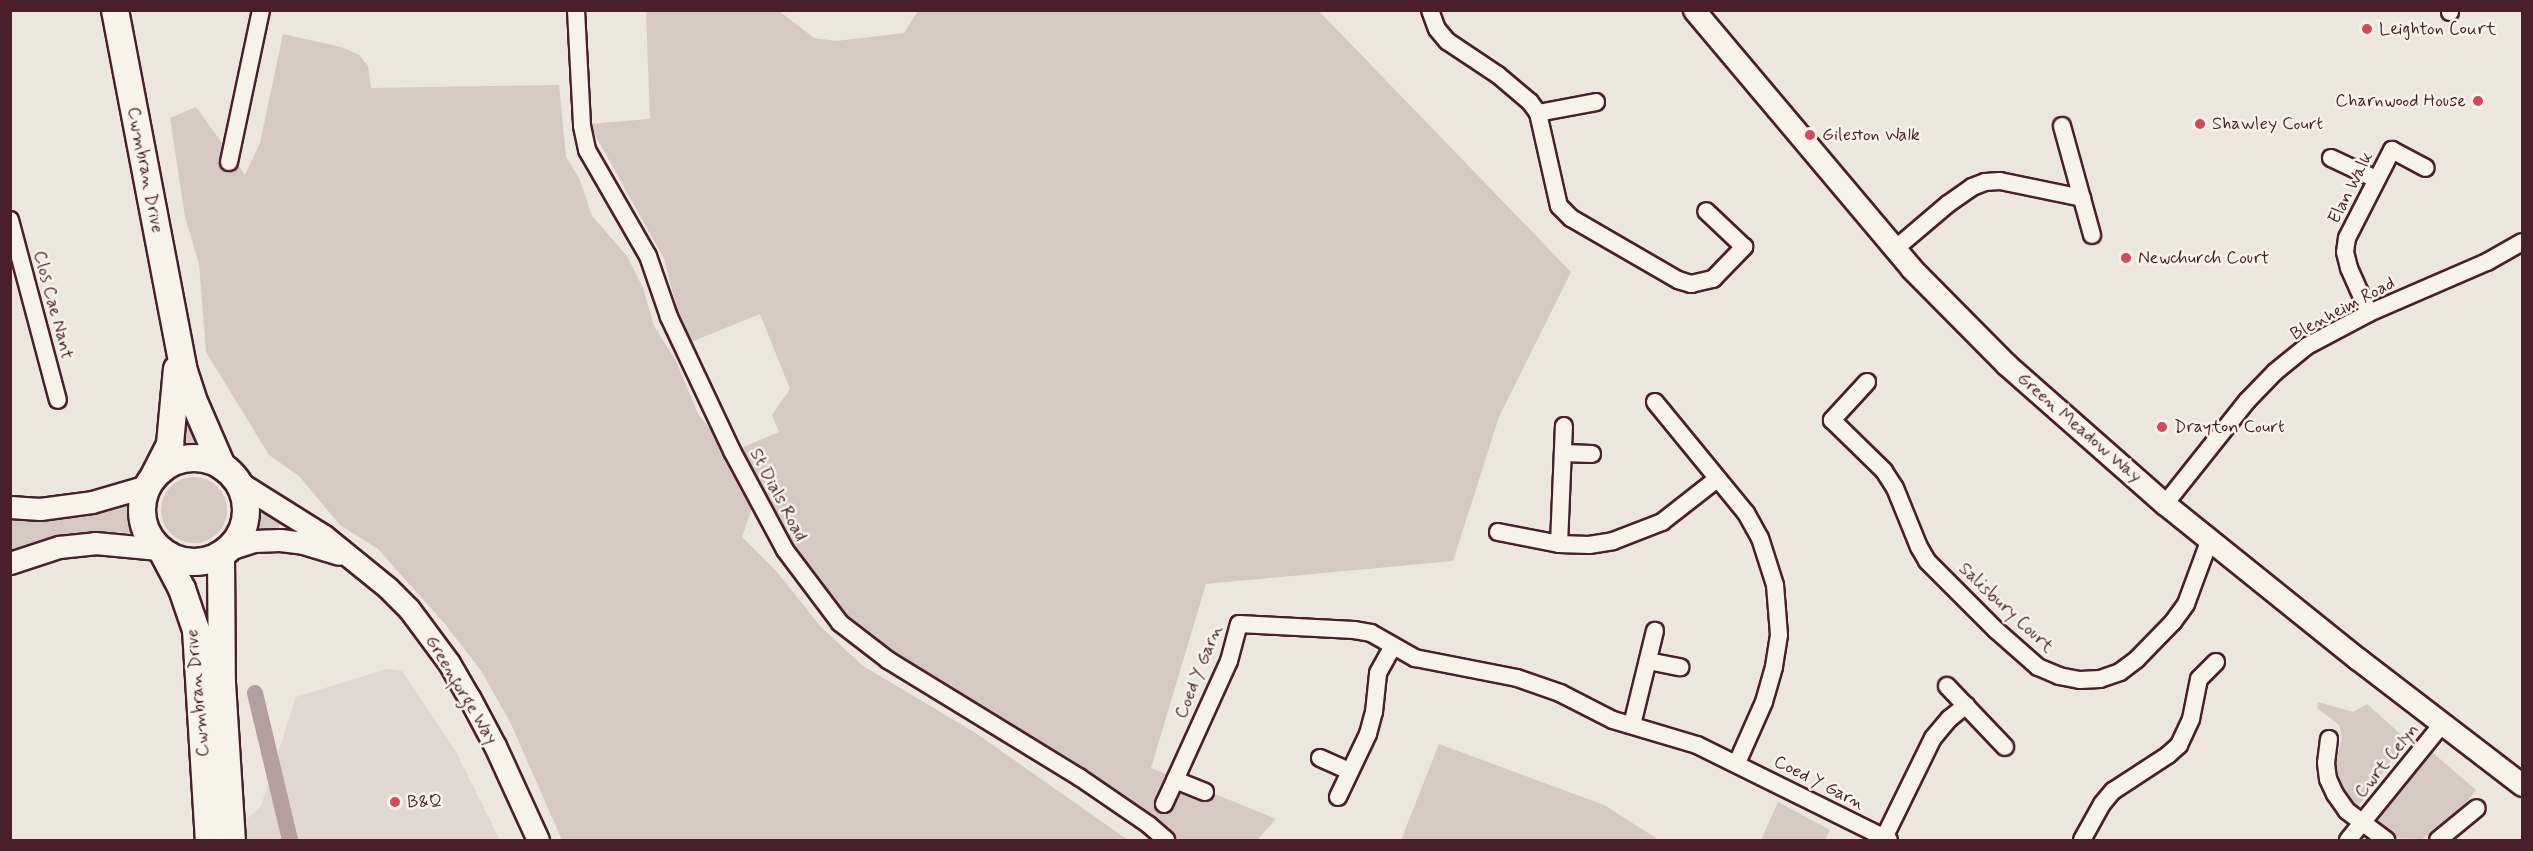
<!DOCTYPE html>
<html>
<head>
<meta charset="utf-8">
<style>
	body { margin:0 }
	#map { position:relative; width:2533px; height:851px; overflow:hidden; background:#ece6dd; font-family:Mynerve,sans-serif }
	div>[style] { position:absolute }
	.built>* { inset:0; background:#e0d7d0 }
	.green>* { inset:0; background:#d5c9c2 }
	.round { border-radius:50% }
	.canal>* { height:16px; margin:-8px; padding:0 8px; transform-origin:8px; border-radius:8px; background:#b39f9d }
	.roads { filter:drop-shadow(2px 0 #4a1f2b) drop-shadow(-2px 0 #4a1f2b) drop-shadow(0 2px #4a1f2b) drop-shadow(0 -2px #4a1f2b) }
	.minor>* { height:16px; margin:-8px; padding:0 8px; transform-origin:8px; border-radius:8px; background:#f7f3e8 }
	.tertiary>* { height:21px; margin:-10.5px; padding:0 10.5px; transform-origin:10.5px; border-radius:10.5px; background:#f7f3e8 }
	.primary>* { height:26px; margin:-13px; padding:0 13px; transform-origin:13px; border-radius:13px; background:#f7f3e8 }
	.primary>.ring { margin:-13px; padding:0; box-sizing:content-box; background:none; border:26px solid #f7f3e8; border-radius:50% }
	.dots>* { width:16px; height:16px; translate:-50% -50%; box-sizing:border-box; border:3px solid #f7f3e8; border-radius:50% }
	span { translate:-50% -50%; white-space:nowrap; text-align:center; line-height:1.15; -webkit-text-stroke:5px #f7f3e8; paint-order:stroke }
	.poi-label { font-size:18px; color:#4a1f2b }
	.left { translate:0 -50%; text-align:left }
	.right { translate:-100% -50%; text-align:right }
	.street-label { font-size:18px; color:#4a1f2b }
	.frame { position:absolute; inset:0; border:12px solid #4a1f2b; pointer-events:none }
</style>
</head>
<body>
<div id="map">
	<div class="built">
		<i style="clip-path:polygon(386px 669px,402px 671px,456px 752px,500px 840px,241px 840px,240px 825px,261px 806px,296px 697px)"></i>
	</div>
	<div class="green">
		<i style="clip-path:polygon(646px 11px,779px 11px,814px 38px,836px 41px,904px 33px,918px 11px,1319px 11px,1571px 272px,1499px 417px,1453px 561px,1206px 584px,1151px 768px,1276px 819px,1257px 840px,1176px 840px,1134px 806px,929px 676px,834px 608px,808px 574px,736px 450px,779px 432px,772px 415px,790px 389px,760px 314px,686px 344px,664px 259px,589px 124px,650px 119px)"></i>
		<i style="clip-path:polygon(283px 34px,341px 47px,359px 55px,368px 66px,371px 88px,559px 85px,566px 157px,580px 180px,592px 216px,627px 256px,643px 288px,654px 326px,676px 361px,698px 414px,718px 439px,739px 479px,752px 508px,742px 537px,777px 572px,821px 627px,863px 666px,974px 732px,1128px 840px,562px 840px,511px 724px,482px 672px,445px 624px,378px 549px,340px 525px,299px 476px,269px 455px,206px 352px,199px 264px,185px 217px,170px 118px,196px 107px,245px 175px,260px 143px)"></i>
		<i style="clip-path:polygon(192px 412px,207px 449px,181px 449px,182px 414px)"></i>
		<i class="round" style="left:161px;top:477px;width:66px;height:66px"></i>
		<i style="clip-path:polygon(133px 497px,134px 533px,109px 532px,60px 537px,11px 551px,10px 515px)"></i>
		<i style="clip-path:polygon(259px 506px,282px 518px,277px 533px,254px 534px,259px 523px)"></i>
		<i style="clip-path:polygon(2318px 702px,2353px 712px,2367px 704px,2407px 740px,2355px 810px,2340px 793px,2334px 771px,2342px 737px,2339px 725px,2317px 708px)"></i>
		<i style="clip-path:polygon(1439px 744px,1604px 805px,1659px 840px,1401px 840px)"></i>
		<i style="clip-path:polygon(2432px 752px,2476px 790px,2452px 820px,2422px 839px,2392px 838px,2374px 825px)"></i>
		<i style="clip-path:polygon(1778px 802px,1830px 830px,1825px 840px,1761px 840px)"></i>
	</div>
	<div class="canal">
		<i style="left:255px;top:693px;width:151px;rotate:76.6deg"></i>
	</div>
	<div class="roads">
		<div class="minor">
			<i style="left:576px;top:10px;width:116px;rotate:87deg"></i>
			<i style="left:582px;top:126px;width:25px;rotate:78deg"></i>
			<i style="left:587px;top:150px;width:122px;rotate:60.1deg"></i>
			<i style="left:648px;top:256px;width:65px;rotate:71deg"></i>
			<i style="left:669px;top:317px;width:148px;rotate:64.8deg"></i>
			<i style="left:732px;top:451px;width:112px;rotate:61.8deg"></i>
			<i style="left:785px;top:550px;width:91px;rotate:53deg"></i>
			<i style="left:840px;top:623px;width:61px;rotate:37.6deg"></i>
			<i style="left:888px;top:660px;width:224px;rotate:31.5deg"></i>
			<i style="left:1079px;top:777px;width:85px;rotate:34.4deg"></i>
			<i style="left:1149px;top:825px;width:23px;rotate:41deg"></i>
			<i style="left:1430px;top:10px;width:20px;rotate:70deg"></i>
			<i style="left:1437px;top:29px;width:16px;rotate:50deg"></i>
			<i style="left:1447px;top:41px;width:61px;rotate:33.7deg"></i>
			<i style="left:1498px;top:75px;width:42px;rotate:40.2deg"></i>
			<i style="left:1530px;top:102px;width:14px;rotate:54deg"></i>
			<i style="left:1538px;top:113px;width:95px;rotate:77.3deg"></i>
			<i style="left:1559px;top:206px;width:17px;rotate:45deg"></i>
			<i style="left:1571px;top:218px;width:124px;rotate:30.1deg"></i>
			<i style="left:1678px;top:280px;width:14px;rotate:17deg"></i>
			<i style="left:1691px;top:284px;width:23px;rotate:-13deg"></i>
			<i style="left:1713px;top:279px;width:45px;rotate:-45.9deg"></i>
			<i style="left:1744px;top:247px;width:52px;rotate:-136.5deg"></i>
			<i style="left:2450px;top:12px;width:2px;rotate:-90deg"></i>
			<i style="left:1538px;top:113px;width:59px;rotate:-10.7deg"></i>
			<i style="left:2062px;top:126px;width:113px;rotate:74.6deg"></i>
			<i style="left:2331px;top:158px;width:50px;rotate:25deg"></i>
			<i style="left:229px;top:162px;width:155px;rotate:-78.1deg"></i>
			<i style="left:10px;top:220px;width:186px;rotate:75.1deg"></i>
			<i style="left:1895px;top:249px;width:70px;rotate:-40.3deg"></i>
			<i style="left:1948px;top:204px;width:29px;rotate:-35deg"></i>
			<i style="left:1972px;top:187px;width:14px;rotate:-21deg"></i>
			<i style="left:1985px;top:182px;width:15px;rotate:-4deg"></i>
			<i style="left:2000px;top:181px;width:84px;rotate:11.7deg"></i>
			<i style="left:2369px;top:313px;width:49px;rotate:-114deg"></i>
			<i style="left:2349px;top:268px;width:16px;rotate:-104deg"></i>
			<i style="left:2345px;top:252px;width:14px;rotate:-82deg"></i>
			<i style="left:2347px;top:238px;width:99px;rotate:-62.9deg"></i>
			<i style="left:2392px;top:150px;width:38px;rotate:28deg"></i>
			<i style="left:1867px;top:382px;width:52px;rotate:132.6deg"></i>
			<i style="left:1832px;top:420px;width:73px;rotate:44.4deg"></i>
			<i style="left:1884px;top:471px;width:20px;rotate:57deg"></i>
			<i style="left:1895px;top:488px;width:64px;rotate:67.9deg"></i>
			<i style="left:1919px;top:547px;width:16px;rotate:60deg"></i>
			<i style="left:1927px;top:561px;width:98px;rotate:45deg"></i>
			<i style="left:1996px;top:630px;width:56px;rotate:41.4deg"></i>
			<i style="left:2038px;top:667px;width:23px;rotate:23deg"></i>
			<i style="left:2059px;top:676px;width:21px;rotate:11deg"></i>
			<i style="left:2080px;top:680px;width:20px;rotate:-3deg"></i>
			<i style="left:2100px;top:679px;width:21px;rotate:-19deg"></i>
			<i style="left:2120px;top:672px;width:21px;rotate:-37deg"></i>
			<i style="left:2137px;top:659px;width:52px;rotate:-45.8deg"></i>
			<i style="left:2173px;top:622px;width:22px;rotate:-54deg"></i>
			<i style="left:2186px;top:604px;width:69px;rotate:-69.7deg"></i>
			<i style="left:1655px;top:402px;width:144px;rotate:50.7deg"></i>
			<i style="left:1746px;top:513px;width:29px;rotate:61deg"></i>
			<i style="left:1760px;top:538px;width:49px;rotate:72.3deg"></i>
			<i style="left:1775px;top:585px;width:50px;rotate:85.4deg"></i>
			<i style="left:1779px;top:635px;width:32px;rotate:99deg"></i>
			<i style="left:1774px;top:667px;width:36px;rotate:106deg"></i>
			<i style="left:1764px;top:702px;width:67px;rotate:113.9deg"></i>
			<i style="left:1563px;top:453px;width:29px;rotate:2deg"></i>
			<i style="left:2165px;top:504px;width:132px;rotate:-51.5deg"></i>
			<i style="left:2247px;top:401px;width:40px;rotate:-46deg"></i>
			<i style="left:2275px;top:372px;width:41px;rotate:-39.1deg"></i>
			<i style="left:2307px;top:346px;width:70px;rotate:-28deg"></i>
			<i style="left:2369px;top:313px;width:129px;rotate:-23.4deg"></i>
			<i style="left:2487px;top:262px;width:40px;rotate:-29.7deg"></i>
			<i style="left:1498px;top:532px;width:62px;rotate:11.1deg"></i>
			<i style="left:1559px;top:544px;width:30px;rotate:2deg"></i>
			<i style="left:1589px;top:545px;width:24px;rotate:-9deg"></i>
			<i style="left:1613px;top:541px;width:53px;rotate:-21.2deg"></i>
			<i style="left:1662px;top:522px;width:70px;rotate:-38deg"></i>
			<i style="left:1559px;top:544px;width:118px;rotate:-87.6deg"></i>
			<i style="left:1648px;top:661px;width:33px;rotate:11deg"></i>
			<i style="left:1947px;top:686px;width:84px;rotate:46.4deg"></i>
			<i style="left:1632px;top:725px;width:97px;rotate:-76.3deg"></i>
			<i style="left:2329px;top:739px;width:24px;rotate:97deg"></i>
			<i style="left:2326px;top:763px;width:16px;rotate:83deg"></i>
			<i style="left:2328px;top:779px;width:17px;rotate:65deg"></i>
			<i style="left:2335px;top:794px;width:21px;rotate:55deg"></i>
			<i style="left:2347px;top:811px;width:49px;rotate:36.6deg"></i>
			<i style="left:1320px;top:758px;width:32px;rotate:24deg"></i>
			<i style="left:1205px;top:792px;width:32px;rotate:-158deg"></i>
			<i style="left:1175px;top:780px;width:131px;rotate:-65.6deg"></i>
			<i style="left:1229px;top:661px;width:38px;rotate:-75deg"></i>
			<i style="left:1239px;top:624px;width:115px;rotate:3deg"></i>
			<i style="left:1354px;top:630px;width:17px;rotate:10deg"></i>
			<i style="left:1371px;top:633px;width:51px;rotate:29.6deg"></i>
			<i style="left:1415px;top:658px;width:104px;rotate:11.1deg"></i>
			<i style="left:1517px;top:678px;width:46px;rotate:19.2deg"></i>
			<i style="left:1560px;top:693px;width:59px;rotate:27deg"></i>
			<i style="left:1613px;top:720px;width:88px;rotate:16.6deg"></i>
			<i style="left:1697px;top:745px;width:214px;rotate:26.3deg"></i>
			<i style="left:1338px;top:797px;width:70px;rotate:-64.5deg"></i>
			<i style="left:1368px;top:734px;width:23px;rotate:-75deg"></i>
			<i style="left:1374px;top:712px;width:39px;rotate:-84deg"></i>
			<i style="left:1378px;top:673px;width:31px;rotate:-61deg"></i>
			<i style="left:1164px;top:804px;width:26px;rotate:-65deg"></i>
			<i style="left:1884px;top:838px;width:111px;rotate:-63.9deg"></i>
			<i style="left:1933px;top:738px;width:25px;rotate:-50deg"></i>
			<i style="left:1949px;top:719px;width:22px;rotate:-39deg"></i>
			<i style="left:2082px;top:840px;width:41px;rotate:-60.9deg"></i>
			<i style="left:2102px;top:804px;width:17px;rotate:-50deg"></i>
			<i style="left:2113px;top:791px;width:66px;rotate:-33.2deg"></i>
			<i style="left:2168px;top:755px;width:15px;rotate:-42deg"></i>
			<i style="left:2179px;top:745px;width:29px;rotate:-65deg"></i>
			<i style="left:2191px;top:719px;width:41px;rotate:-78.7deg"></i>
			<i style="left:2199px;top:679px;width:24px;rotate:-45deg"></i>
			<i style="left:2348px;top:840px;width:151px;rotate:-50.9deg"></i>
			<i style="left:2438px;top:840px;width:50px;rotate:-39.4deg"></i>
		</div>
		<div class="tertiary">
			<i style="left:1694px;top:10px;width:337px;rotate:49.9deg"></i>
			<i style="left:1911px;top:268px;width:135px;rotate:45.3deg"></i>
			<i style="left:2006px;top:364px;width:212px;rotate:41.4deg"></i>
			<i style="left:2165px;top:504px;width:248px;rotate:38.8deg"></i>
			<i style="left:2358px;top:659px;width:207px;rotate:37.5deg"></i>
			<i style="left:238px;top:482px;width:102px;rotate:32.1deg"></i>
			<i style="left:324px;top:536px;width:82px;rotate:39.1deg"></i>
			<i style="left:388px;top:588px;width:30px;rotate:45deg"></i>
			<i style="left:409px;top:609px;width:67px;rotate:53.5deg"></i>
			<i style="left:449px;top:663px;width:39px;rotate:60deg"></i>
			<i style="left:469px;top:697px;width:55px;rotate:62deg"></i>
			<i style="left:495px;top:746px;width:103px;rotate:65.4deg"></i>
			<i style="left:10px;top:507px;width:30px;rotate:4deg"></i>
			<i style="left:40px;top:509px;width:52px;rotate:-7.7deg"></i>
			<i style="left:92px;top:502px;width:57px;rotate:-16.2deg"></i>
			<i style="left:229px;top:549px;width:26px;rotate:-18deg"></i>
			<i style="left:254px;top:541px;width:26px;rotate:-2deg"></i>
			<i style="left:280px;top:540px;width:23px;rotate:7deg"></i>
			<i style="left:303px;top:543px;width:37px;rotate:17deg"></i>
			<i style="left:10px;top:563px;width:52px;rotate:-18.1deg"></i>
			<i style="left:59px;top:547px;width:36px;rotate:-6deg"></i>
			<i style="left:95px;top:543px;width:64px;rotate:5.4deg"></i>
		</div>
		<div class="primary">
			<i style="left:115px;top:10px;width:364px;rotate:79.2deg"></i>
			<i style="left:183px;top:368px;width:38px;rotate:72deg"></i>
			<i style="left:195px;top:404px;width:68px;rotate:66.5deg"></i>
			<i class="ring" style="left:142px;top:458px;width:78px;height:78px"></i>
			<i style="left:154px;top:476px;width:36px;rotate:-63deg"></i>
			<i style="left:170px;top:444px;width:75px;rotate:-84.7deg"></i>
			<i style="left:162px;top:551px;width:43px;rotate:62.2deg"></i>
			<i style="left:182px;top:589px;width:43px;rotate:71.1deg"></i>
			<i style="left:196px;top:630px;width:210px;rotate:86.5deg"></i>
			<i style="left:221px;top:555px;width:128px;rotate:89.6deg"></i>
			<i style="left:222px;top:683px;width:157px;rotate:86.4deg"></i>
		</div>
	</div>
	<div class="dots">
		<i style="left:2367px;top:29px;background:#d1495b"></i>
		<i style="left:2478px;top:101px;background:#d1495b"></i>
		<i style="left:2200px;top:124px;background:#d1495b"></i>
		<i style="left:1810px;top:135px;background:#d1495b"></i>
		<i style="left:2126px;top:258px;background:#d1495b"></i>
		<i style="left:2162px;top:427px;background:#d1495b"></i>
		<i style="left:395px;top:802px;background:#d1495b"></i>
	</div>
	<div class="poi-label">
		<span class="left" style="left:2379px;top:29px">Leighton Court</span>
		<span class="right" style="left:2466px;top:101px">Charnwood House</span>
		<span class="left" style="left:2212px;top:124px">Shawley Court</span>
		<span class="left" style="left:1822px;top:135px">Gileston Walk</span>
		<span class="left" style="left:2138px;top:258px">Newchurch Court</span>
		<span class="left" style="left:2174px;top:427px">Drayton Court</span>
		<span class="left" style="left:407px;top:802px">B&amp;Q</span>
	</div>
	<div class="street-label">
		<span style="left:145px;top:170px;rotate:79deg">Cwmbran Drive</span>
		<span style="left:2351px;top:188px;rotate:-63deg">Elan Walk</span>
		<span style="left:53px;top:305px;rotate:75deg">Clos Cae Nant</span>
		<span style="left:2343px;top:309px;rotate:-28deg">Blenheim Road</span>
		<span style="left:2079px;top:428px;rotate:41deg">Green Meadow Way</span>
		<span style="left:778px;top:495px;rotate:62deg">St Dials Road</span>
		<span style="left:2006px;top:608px;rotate:43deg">Salisbury Court</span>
		<span style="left:1199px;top:672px;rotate:-68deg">Coed Y Garn</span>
		<span style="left:461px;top:690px;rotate:59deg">Greenforge Way</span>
		<span style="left:198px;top:693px;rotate:-95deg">Cwmbran Drive</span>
		<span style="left:2387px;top:761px;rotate:-51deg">Cwrt Celyn</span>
		<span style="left:1819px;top:783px;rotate:27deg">Coed Y Garn</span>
	</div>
	<div class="frame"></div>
</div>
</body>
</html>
